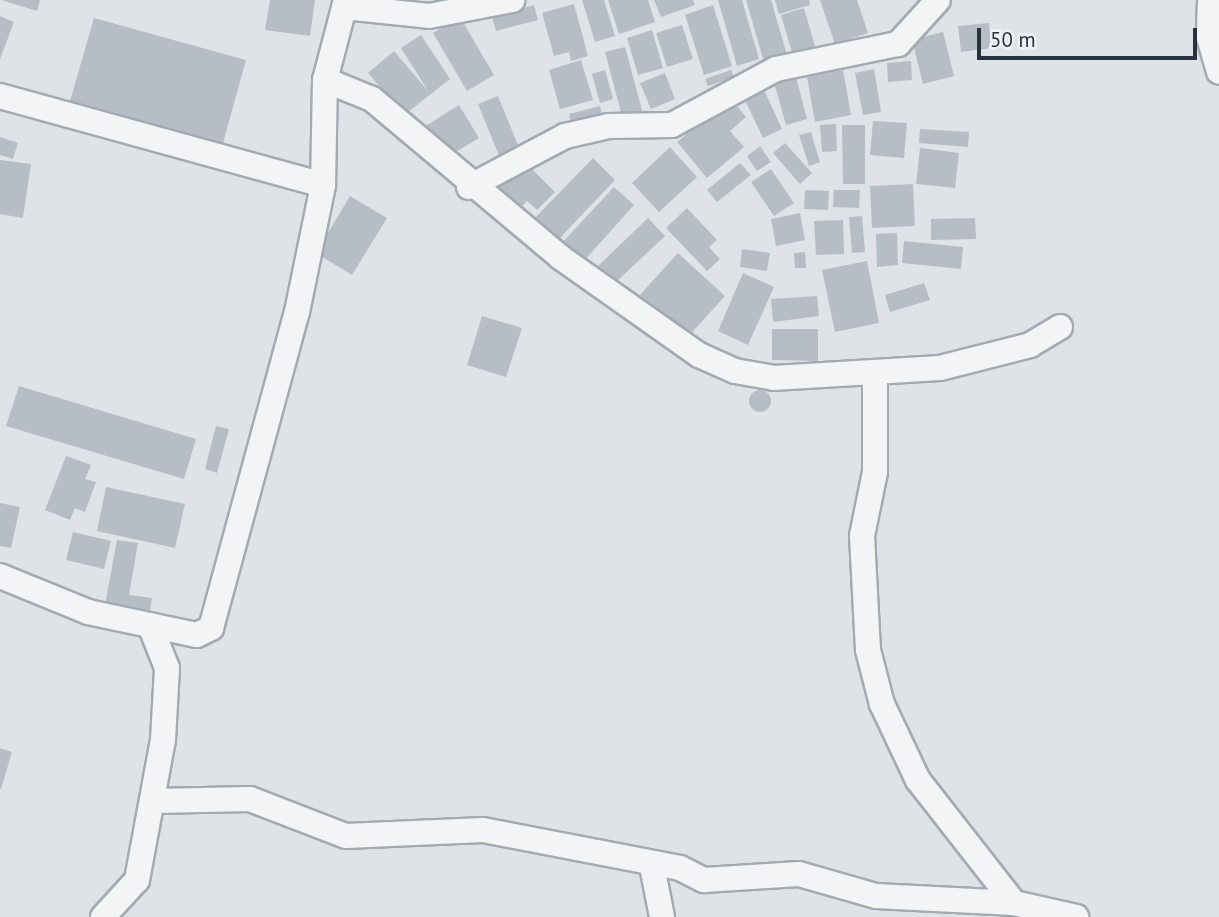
<!DOCTYPE html>
<html>
<head>
<meta charset="utf-8">
<style>
	body { margin:0 }
	#map { position:relative; width:1219px; height:917px; overflow:hidden; background:#dfe3e8; font-family:"PT Sans",sans-serif }
	div>[style] { position:absolute }
	.building>* { inset:0; background:#b6bdc5 }
	.round { border-radius:50% }
	.roads { filter:drop-shadow(2px 0 #a4aab2) drop-shadow(-2px 0 #a4aab2) drop-shadow(0 2px #a4aab2) drop-shadow(0 -2px #a4aab2) }
	.minor>* { height:24px; margin:-12px; padding:0 12px; transform-origin:12px; border-radius:12px; background:#f2f4f6 }
	span { translate:-50% -50%; white-space:nowrap; text-align:center; line-height:1.15; -webkit-text-stroke:7px #eef2f6; paint-order:stroke }
	.scale { position:absolute; left:977px; top:28px; width:220px; height:32px; box-sizing:border-box; border:4px solid #28323f; border-top:0; padding-left:9px; font-size:21px; line-height:24px; white-space:nowrap; color:#28323f; -webkit-text-stroke:5px #eef2f6; paint-order:stroke }
</style>
</head>
<body>
<div id="map">
	<div class="building">
		<i style="clip-path:polygon(1px 0,40px 0,37px 11px)"></i>
		<i style="clip-path:polygon(270px 0,315px 0,310px 36px,265px 30px)"></i>
		<i style="clip-path:polygon(582px 0,604px 0,615px 36px,595px 42px)"></i>
		<i style="clip-path:polygon(608px 0,648px 0,655px 22px,619px 34px)"></i>
		<i style="clip-path:polygon(654px 0,693px 0,695px 5px,661px 17px)"></i>
		<i style="clip-path:polygon(718px 0,742px 0,759px 59px,737px 66px)"></i>
		<i style="clip-path:polygon(746px 0,771px 0,787px 55px,764px 62px)"></i>
		<i style="clip-path:polygon(775px 0,809px 0,810px 5px,779px 14px)"></i>
		<i style="clip-path:polygon(820px 0,857px 0,868px 33px,835px 44px)"></i>
		<i style="clip-path:polygon(574px 4px,588px 56px,571px 61px,569px 52px,554px 56px,542px 13px)"></i>
		<i style="clip-path:polygon(534px 5px,538px 20px,496px 31px,492px 17px)"></i>
		<i style="clip-path:polygon(713px 5px,732px 66px,704px 75px,685px 15px)"></i>
		<i style="clip-path:polygon(804px 8px,817px 53px,794px 59px,781px 15px)"></i>
		<i style="clip-path:polygon(0 16px,14px 22px,0 59px)"></i>
		<i style="clip-path:polygon(460px 17px,494px 75px,467px 91px,433px 33px)"></i>
		<i style="clip-path:polygon(94px 18px,246px 60px,223px 143px,70px 101px)"></i>
		<i style="clip-path:polygon(989px 23px,991px 48px,961px 52px,958px 26px)"></i>
		<i style="clip-path:polygon(682px 25px,693px 59px,667px 67px,656px 33px)"></i>
		<i style="clip-path:polygon(652px 30px,663px 68px,638px 75px,627px 38px)"></i>
		<i style="clip-path:polygon(943px 32px,954px 76px,923px 84px,912px 40px)"></i>
		<i style="clip-path:polygon(421px 35px,450px 79px,404px 115px,368px 73px,394px 51px,429px 92px,401px 48px)"></i>
		<i style="clip-path:polygon(625px 47px,643px 114px,623px 120px,605px 52px)"></i>
		<i style="clip-path:polygon(581px 60px,593px 100px,560px 109px,549px 70px)"></i>
		<i style="clip-path:polygon(911px 61px,912px 80px,888px 82px,887px 63px)"></i>
		<i style="clip-path:polygon(874px 69px,881px 112px,863px 115px,855px 73px)"></i>
		<i style="clip-path:polygon(605px 70px,613px 99px,600px 103px,592px 74px)"></i>
		<i style="clip-path:polygon(731px 70px,734px 77px,708px 86px,705px 79px)"></i>
		<i style="clip-path:polygon(843px 70px,851px 115px,815px 122px,807px 77px)"></i>
		<i style="clip-path:polygon(665px 73px,675px 99px,651px 109px,640px 83px)"></i>
		<i style="clip-path:polygon(796px 77px,807px 119px,786px 125px,774px 82px)"></i>
		<i style="clip-path:polygon(761px 83px,782px 129px,763px 138px,741px 92px)"></i>
		<i style="clip-path:polygon(498px 96px,520px 150px,500px 158px,478px 104px)"></i>
		<i style="clip-path:polygon(730px 97px,746px 117px,730px 131px,744px 147px,707px 178px,677px 142px)"></i>
		<i style="clip-path:polygon(459px 105px,479px 138px,444px 159px,424px 127px)"></i>
		<i style="clip-path:polygon(600px 106px,604px 124px,573px 132px,569px 114px)"></i>
		<i style="clip-path:polygon(873px 121px,907px 123px,904px 158px,870px 155px)"></i>
		<i style="clip-path:polygon(836px 124px,837px 151px,822px 152px,820px 125px)"></i>
		<i style="clip-path:polygon(842px 125px,865px 125px,865px 184px,843px 184px)"></i>
		<i style="clip-path:polygon(920px 129px,969px 132px,968px 147px,919px 143px)"></i>
		<i style="clip-path:polygon(811px 132px,820px 162px,809px 166px,799px 135px)"></i>
		<i style="clip-path:polygon(0 137px,18px 143px,13px 159px,0 155px)"></i>
		<i style="clip-path:polygon(785px 143px,812px 173px,800px 184px,773px 153px)"></i>
		<i style="clip-path:polygon(760px 146px,771px 162px,757px 171px,747px 156px)"></i>
		<i style="clip-path:polygon(670px 147px,697px 177px,659px 212px,632px 183px)"></i>
		<i style="clip-path:polygon(920px 148px,959px 153px,955px 188px,916px 184px)"></i>
		<i style="clip-path:polygon(593px 158px,615px 180px,557px 241px,534px 219px)"></i>
		<i style="clip-path:polygon(0 160px,31px 164px,23px 218px,0 214px)"></i>
		<i style="clip-path:polygon(525px 162px,555px 192px,537px 210px,527px 201px,513px 215px,493px 195px)"></i>
		<i style="clip-path:polygon(740px 163px,751px 175px,717px 202px,707px 190px)"></i>
		<i style="clip-path:polygon(771px 169px,794px 203px,774px 216px,751px 182px)"></i>
		<i style="clip-path:polygon(913px 184px,915px 226px,872px 228px,870px 186px)"></i>
		<i style="clip-path:polygon(614px 187px,634px 205px,582px 263px,561px 244px)"></i>
		<i style="clip-path:polygon(805px 190px,829px 191px,828px 210px,804px 209px)"></i>
		<i style="clip-path:polygon(834px 190px,860px 190px,859px 208px,833px 207px)"></i>
		<i style="clip-path:polygon(350px 196px,387px 218px,352px 275px,316px 253px)"></i>
		<i style="clip-path:polygon(687px 208px,717px 240px,709px 247px,720px 259px,707px 271px,666px 228px)"></i>
		<i style="clip-path:polygon(800px 213px,805px 240px,776px 246px,771px 219px)"></i>
		<i style="clip-path:polygon(862px 216px,865px 252px,852px 253px,849px 217px)"></i>
		<i style="clip-path:polygon(648px 218px,665px 236px,614px 284px,598px 266px)"></i>
		<i style="clip-path:polygon(975px 218px,976px 239px,931px 240px,931px 219px)"></i>
		<i style="clip-path:polygon(843px 220px,844px 254px,816px 255px,814px 221px)"></i>
		<i style="clip-path:polygon(897px 233px,898px 265px,877px 267px,876px 234px)"></i>
		<i style="clip-path:polygon(904px 241px,963px 247px,961px 269px,902px 263px)"></i>
		<i style="clip-path:polygon(742px 249px,770px 253px,767px 271px,740px 267px)"></i>
		<i style="clip-path:polygon(805px 252px,806px 268px,795px 268px,794px 253px)"></i>
		<i style="clip-path:polygon(678px 253px,725px 296px,685px 340px,638px 297px)"></i>
		<i style="clip-path:polygon(867px 261px,879px 323px,835px 332px,822px 270px)"></i>
		<i style="clip-path:polygon(743px 273px,774px 287px,748px 345px,718px 331px)"></i>
		<i style="clip-path:polygon(924px 283px,930px 300px,890px 312px,885px 295px)"></i>
		<i style="clip-path:polygon(817px 296px,819px 316px,773px 322px,771px 299px)"></i>
		<i style="clip-path:polygon(482px 316px,522px 328px,506px 377px,467px 365px)"></i>
		<i style="clip-path:polygon(772px 329px,818px 329px,818px 361px,772px 360px)"></i>
		<i style="clip-path:polygon(19px 386px,196px 439px,184px 479px,6px 426px)"></i>
		<i class="round" style="left:749px;top:390px;width:22px;height:22px"></i>
		<i style="clip-path:polygon(216px 426px,229px 429px,217px 473px,205px 469px)"></i>
		<i style="clip-path:polygon(66px 456px,91px 465px,85px 479px,96px 482px,85px 512px,75px 508px,70px 520px,45px 510px)"></i>
		<i style="clip-path:polygon(106px 487px,185px 504px,175px 548px,97px 531px)"></i>
		<i style="clip-path:polygon(0 503px,20px 507px,11px 548px,0 546px)"></i>
		<i style="clip-path:polygon(73px 532px,111px 541px,104px 569px,66px 560px)"></i>
		<i style="clip-path:polygon(117px 540px,138px 543px,129px 595px,152px 598px,149px 618px,104px 610px)"></i>
		<i style="clip-path:polygon(0 748px,12px 752px,1px 789px,0 789px)"></i>
	</div>
	<div class="roads">
		<div class="minor">
			<i style="left:1210px;top:0;width:37px;rotate:92deg"></i>
			<i style="left:1209px;top:37px;width:36px;rotate:74deg"></i>
			<i style="left:344px;top:7px;width:85px;rotate:6deg"></i>
			<i style="left:429px;top:16px;width:85px;rotate:-10.9deg"></i>
			<i style="left:325px;top:80px;width:51px;rotate:22deg"></i>
			<i style="left:372px;top:99px;width:246px;rotate:40deg"></i>
			<i style="left:560px;top:257px;width:170px;rotate:35.2deg"></i>
			<i style="left:699px;top:355px;width:39px;rotate:24deg"></i>
			<i style="left:735px;top:371px;width:39px;rotate:10deg"></i>
			<i style="left:773px;top:378px;width:167px;rotate:-3.4deg"></i>
			<i style="left:940px;top:368px;width:93px;rotate:-14.3deg"></i>
			<i style="left:1030px;top:345px;width:35px;rotate:-31deg"></i>
			<i style="left:0;top:96px;width:335px;rotate:15.4deg"></i>
			<i style="left:469px;top:187px;width:109px;rotate:-28deg"></i>
			<i style="left:565px;top:136px;width:45px;rotate:-12.8deg"></i>
			<i style="left:609px;top:126px;width:63px;rotate:-0.9deg"></i>
			<i style="left:672px;top:125px;width:118px;rotate:-28.3deg"></i>
			<i style="left:776px;top:69px;width:125px;rotate:-11.6deg"></i>
			<i style="left:898px;top:44px;width:59px;rotate:-47.7deg"></i>
			<i style="left:875px;top:375px;width:97px;rotate:90deg"></i>
			<i style="left:875px;top:472px;width:65px;rotate:101.5deg"></i>
			<i style="left:862px;top:536px;width:114px;rotate:87deg"></i>
			<i style="left:868px;top:650px;width:56px;rotate:75.5deg"></i>
			<i style="left:882px;top:704px;width:84px;rotate:64.7deg"></i>
			<i style="left:918px;top:780px;width:156px;rotate:52deg"></i>
			<i style="left:0;top:576px;width:95px;rotate:22.2deg"></i>
			<i style="left:88px;top:612px;width:111px;rotate:11.9deg"></i>
			<i style="left:197px;top:635px;width:16px;rotate:-27deg"></i>
			<i style="left:211px;top:628px;width:327px;rotate:-74.8deg"></i>
			<i style="left:297px;top:312px;width:130px;rotate:-78.4deg"></i>
			<i style="left:323px;top:185px;width:105px;rotate:-88.9deg"></i>
			<i style="left:325px;top:80px;width:83px;rotate:-75.3deg"></i>
			<i style="left:153px;top:801px;width:97px;rotate:-1.2deg"></i>
			<i style="left:250px;top:799px;width:103px;rotate:21.1deg"></i>
			<i style="left:346px;top:836px;width:137px;rotate:-2.5deg"></i>
			<i style="left:483px;top:830px;width:201px;rotate:10.9deg"></i>
			<i style="left:680px;top:868px;width:27px;rotate:27deg"></i>
			<i style="left:704px;top:880px;width:95px;rotate:-3.6deg"></i>
			<i style="left:799px;top:874px;width:80px;rotate:15.9deg"></i>
			<i style="left:876px;top:896px;width:138px;rotate:2.9deg"></i>
			<i style="left:1014px;top:903px;width:64px;rotate:12.7deg"></i>
			<i style="left:652px;top:866px;width:52px;rotate:78.9deg"></i>
			<i style="left:103px;top:917px;width:50px;rotate:-47.4deg"></i>
			<i style="left:137px;top:880px;width:142px;rotate:-79.5deg"></i>
			<i style="left:163px;top:740px;width:72px;rotate:-86.8deg"></i>
			<i style="left:167px;top:668px;width:46px;rotate:-111.6deg"></i>
		</div>
	</div>
	<div class="scale">50 m</div>
</div>
</body>
</html>
